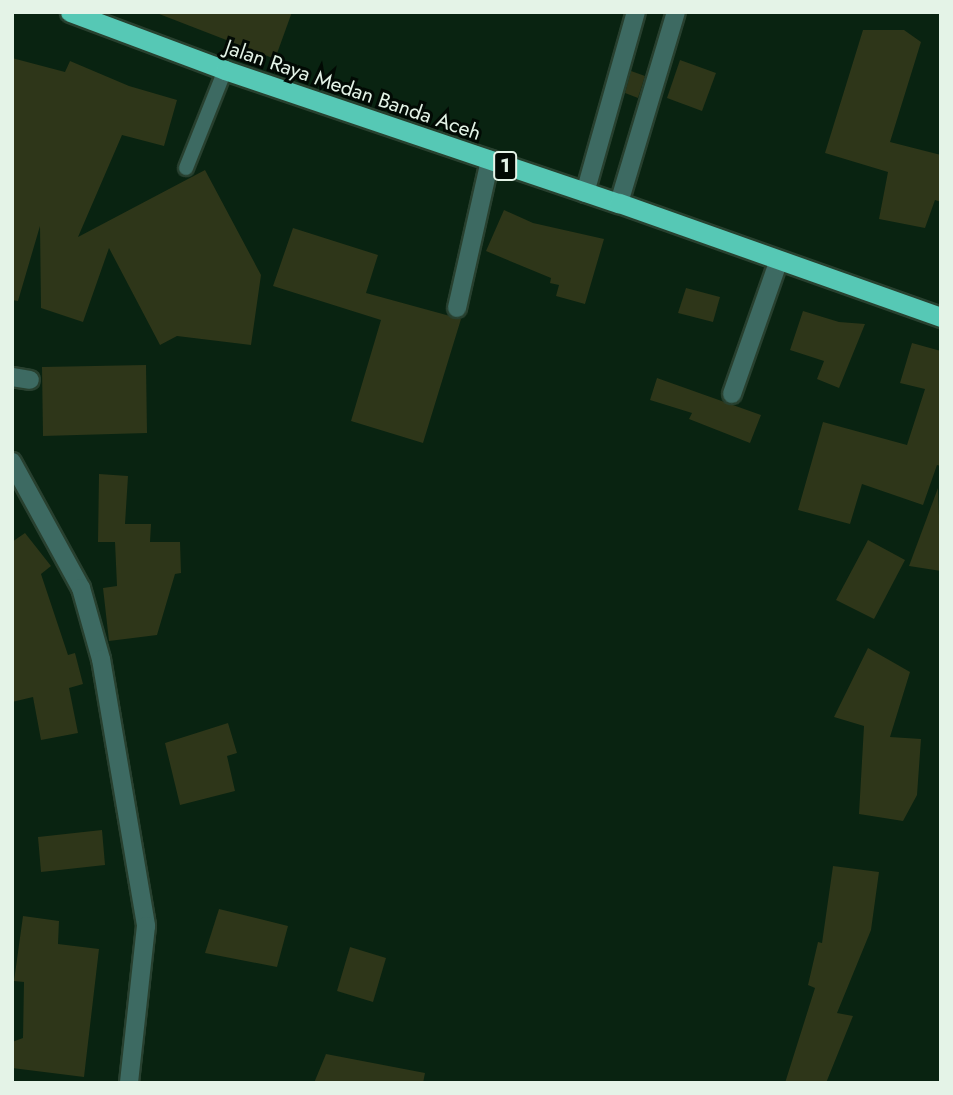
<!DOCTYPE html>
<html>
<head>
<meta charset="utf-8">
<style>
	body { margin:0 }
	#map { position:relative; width:953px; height:1095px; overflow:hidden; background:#092311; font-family:Jost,sans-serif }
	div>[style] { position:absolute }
	.building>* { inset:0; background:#2e3619 }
	.roads { filter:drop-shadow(2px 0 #28402f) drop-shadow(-2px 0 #28402f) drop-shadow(0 2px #28402f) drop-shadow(0 -2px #28402f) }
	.service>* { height:14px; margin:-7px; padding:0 7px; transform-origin:7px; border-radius:7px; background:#3d6a62 }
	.minor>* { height:18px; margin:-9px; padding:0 9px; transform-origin:9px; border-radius:9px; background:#3d6a62 }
	.tertiary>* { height:18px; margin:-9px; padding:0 9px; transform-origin:9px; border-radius:9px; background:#3d6a62 }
	.trunk>* { height:19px; margin:-9.5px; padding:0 9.5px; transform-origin:9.5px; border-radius:9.5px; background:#56c8b5 }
	span { translate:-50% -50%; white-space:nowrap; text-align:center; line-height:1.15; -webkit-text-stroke:6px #020a04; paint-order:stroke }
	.shield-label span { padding:2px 5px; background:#020a04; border:2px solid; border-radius:5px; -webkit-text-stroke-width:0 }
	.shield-label { font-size:19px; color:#e4f3e7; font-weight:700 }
	.street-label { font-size:21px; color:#e4f3e7 }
	.frame { position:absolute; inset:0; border:14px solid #e4f3e7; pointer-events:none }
</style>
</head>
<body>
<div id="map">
	<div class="building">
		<i style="clip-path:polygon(154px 12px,292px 12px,275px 59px)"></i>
		<i style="clip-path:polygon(863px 30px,904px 30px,921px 42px,890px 142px,941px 155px,941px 202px,935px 200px,925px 228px,879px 219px,888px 172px,825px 153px)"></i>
		<i style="clip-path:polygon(12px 58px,65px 72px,70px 61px,129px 86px,177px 100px,164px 146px,122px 135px,78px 237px,205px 170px,261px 275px,251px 345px,177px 336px,160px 345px,109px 248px,83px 322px,41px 308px,40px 226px,18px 301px,12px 300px)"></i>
		<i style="clip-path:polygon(680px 60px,716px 73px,702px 111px,667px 98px)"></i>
		<i style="clip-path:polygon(631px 71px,645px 76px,638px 98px,625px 93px)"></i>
		<i style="clip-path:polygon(504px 210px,533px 223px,604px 239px,585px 304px,556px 296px,559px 285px,550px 283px,551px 278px,486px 251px)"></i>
		<i style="clip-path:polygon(293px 228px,378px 255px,366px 293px,461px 319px,423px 443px,351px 421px,381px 320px,273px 286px)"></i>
		<i style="clip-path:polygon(686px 288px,720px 297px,713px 322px,678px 313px)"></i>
		<i style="clip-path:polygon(803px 311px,839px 322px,865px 324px,839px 388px,817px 379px,824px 361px,790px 350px)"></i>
		<i style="clip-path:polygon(912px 343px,941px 351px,941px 466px,937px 465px,923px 505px,862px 484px,850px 524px,798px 510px,823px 422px,907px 445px,925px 389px,900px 383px)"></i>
		<i style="clip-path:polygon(146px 365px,147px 433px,43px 436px,42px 367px)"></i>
		<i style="clip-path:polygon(657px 378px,761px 415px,750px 443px,689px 419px,692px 413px,650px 400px)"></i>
		<i style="clip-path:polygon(99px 474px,128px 476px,125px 524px,151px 524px,150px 542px,180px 542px,181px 573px,175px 574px,157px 635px,109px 641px,103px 588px,117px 586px,115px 542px,98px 542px)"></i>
		<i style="clip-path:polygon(938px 488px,941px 571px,909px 566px)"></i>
		<i style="clip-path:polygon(25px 533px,51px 566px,41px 574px,68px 655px,75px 653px,83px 684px,69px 688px,78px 733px,41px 740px,33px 697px,12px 702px,12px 542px)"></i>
		<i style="clip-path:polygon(868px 540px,905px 560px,874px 619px,836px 600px)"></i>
		<i style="clip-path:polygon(868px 648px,910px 672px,890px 737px,921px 739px,917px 795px,903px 821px,859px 814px,864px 726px,834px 717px)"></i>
		<i style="clip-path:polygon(228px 723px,237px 753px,227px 756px,235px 791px,180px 805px,165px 743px)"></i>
		<i style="clip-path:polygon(102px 830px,105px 865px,41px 872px,38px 837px)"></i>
		<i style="clip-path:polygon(833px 866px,879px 872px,871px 930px,837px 1013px,853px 1016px,826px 1083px,785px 1083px,815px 988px,808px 985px,818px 942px,822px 943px)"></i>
		<i style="clip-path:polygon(219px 909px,288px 926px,277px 967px,205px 953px)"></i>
		<i style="clip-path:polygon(23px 916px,59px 921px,58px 944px,99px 949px,84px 1077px,12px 1068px,12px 1042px,23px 1038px,24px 982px,14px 981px)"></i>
		<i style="clip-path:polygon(350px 947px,386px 958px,373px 1002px,337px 991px)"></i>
		<i style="clip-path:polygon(326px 1054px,425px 1073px,423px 1083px,314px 1083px)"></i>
	</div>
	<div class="roads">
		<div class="service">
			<i style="left:186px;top:168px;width:105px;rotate:-68.3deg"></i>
		</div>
		<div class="minor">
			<i style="left:585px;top:193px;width:188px;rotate:-74.3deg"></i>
			<i style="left:619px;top:203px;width:199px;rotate:-73.4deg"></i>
			<i style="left:457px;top:308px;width:152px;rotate:-77.4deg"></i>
			<i style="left:12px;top:377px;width:18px;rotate:9deg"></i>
			<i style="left:732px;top:394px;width:142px;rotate:-70.7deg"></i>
		</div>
		<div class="tertiary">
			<i style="left:12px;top:462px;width:144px;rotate:61.3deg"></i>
			<i style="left:81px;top:588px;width:74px;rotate:74.3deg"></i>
			<i style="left:101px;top:659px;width:271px;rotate:80.4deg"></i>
			<i style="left:146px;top:926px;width:158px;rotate:96.2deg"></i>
		</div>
		<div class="trunk">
			<i style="left:70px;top:12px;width:165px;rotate:20.5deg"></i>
			<i style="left:225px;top:70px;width:416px;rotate:18.7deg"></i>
			<i style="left:619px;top:203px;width:342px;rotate:19.5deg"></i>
		</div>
	</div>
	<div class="shield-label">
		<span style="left:505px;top:166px">1</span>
	</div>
	<div class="street-label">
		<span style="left:353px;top:90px;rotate:19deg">Jalan Raya Medan Banda Aceh</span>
	</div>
	<div class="frame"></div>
</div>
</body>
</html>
